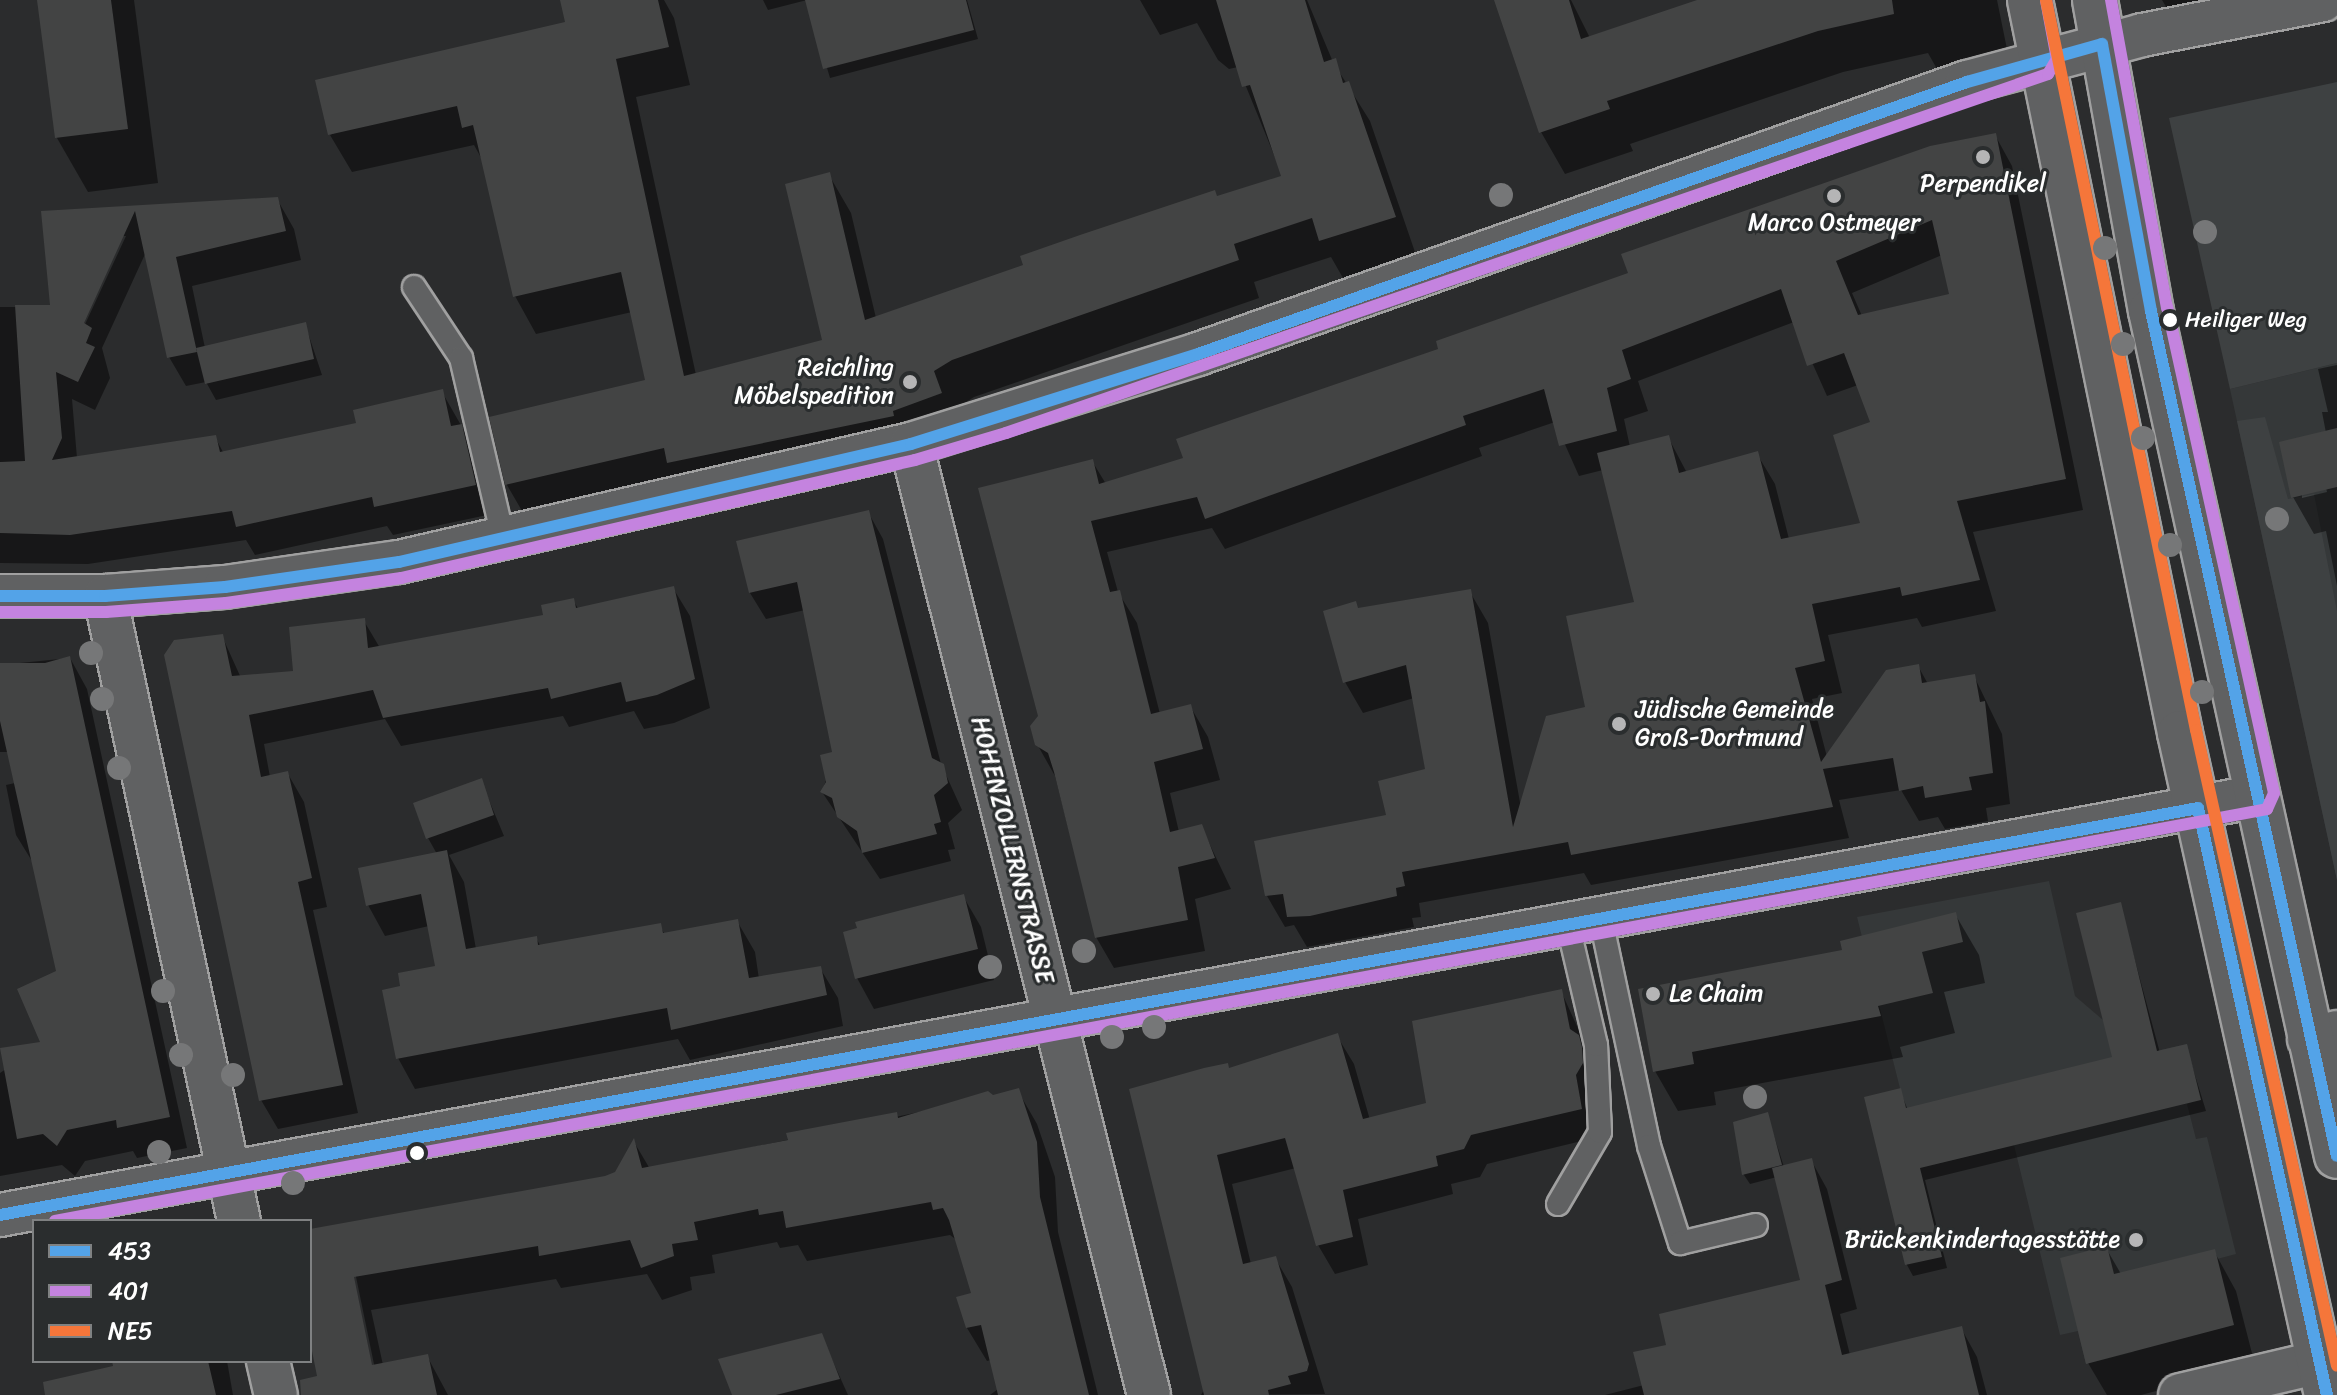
<!DOCTYPE html>
<html>
<head>
<meta charset="utf-8">
<style>
	body { margin:0 }
	#map { position:relative; width:2337px; height:1395px; overflow:hidden; background:#2b2c2d; font-family:Sriracha,sans-serif }
	div>[style] { position:absolute }
	.built>* { inset:0; background:#353839 }
	.green>* { inset:0; background:#3e4142 }
	.shadow>* { inset:0; background:#0007 }
	.building>* { inset:0; background:#434444 }
	.roads { filter:drop-shadow(2px 0 #a0a0a0) drop-shadow(-2px 0 #a0a0a0) drop-shadow(0 2px #a0a0a0) drop-shadow(0 -2px #a0a0a0) }
	.service>* { height:22px; margin:-11px; padding:0 11px; transform-origin:11px; border-radius:11px; background:#606162 }
	.minor>* { height:42px; margin:-21px; padding:0 21px; transform-origin:21px; border-radius:21px; background:#606162 }
	.secondary>* { height:44px; margin:-22px; padding:0 22px; transform-origin:22px; border-radius:22px; background:#606162 }
	.bus-1>* { height:12px; margin:-6px; padding:0 6px; transform-origin:6px; border-radius:6px; background:#53a3e8 }
	.bus-2>* { height:12px; margin:-6px; padding:0 6px; transform-origin:6px; border-radius:6px; background:#c483df }
	.bus-3>* { height:12px; margin:-6px; padding:0 6px; transform-origin:6px; border-radius:6px; background:#f5763a }
	.trees>* { width:24px; height:24px; margin:-12px; border-radius:50%; background:#767778 }
	.dots>* { width:22px; height:22px; translate:-50% -50%; box-sizing:border-box; border:4px solid #2a2d2e; border-radius:50% }
	span { translate:-50% -50%; white-space:nowrap; text-align:center; line-height:1.15; -webkit-text-stroke:6px #2a2d2e; paint-order:stroke }
	.bus-label { font-size:22px; color:#fff }
	.left { translate:0 -50%; text-align:left }
	.poi-label { font-size:24px; color:#fff }
	.right { translate:-100% -50%; text-align:right }
	.street-label { font-size:24px; color:#fff }
	.legend { position:absolute; left:32px; top:1219px; width:280px; height:144px; box-sizing:border-box; background:#2a2d2e; border:2px solid #7f8182; margin:0; padding:10px 14px; list-style:none; font-size:24px; color:#fff }
	.legend li { display:flex; align-items:center; gap:16px; height:40px }
	.legend b { width:40px; border:2px solid #7f8182 }
</style>
</head>
<body>
<div id="map">
	<div class="built">
		<i style="clip-path:polygon(2337px 363px,2337px 880px,2230px 389px)"></i>
		<i style="clip-path:polygon(2049px 881px,2075px 996px,2103px 1020px,2129px 1014px,2139px 1055px,2187px 1044px,2201px 1099px,2187px 1104px,2196px 1139px,2207px 1137px,2236px 1254px,2217px 1259px,2234px 1325px,2157px 1344px,2129px 1334px,2134px 1352px,2086px 1364px,2078px 1331px,2060px 1335px,2014px 1145px,1920px 1168px,1857px 917px)"></i>
	</div>
	<div class="green">
		<i style="clip-path:polygon(2337px 82px,2337px 363px,2230px 389px,2169px 118px)"></i>
		<i style="clip-path:polygon(2265px 417px,2288px 499px,2314px 494px,2337px 611px,2337px 880px,2237px 421px)"></i>
	</div>
	<div class="shadow">
		<i style="clip-path:polygon(39px 0,134px 0,158px 183px,88px 192px,57px 138px)"></i>
		<i style="clip-path:polygon(563px 0,664px 0,674px 18px,690px 85px,636px 97px,696px 375px,825px 342px,829px 175px,851px 213px,876px 318px,1283px 177px,1238px 67px,1229px 69px,1218px 60px,1197px 23px,1160px 35px,1140px 0,1307px 0,1333px 62px,1370px 121px,1416px 255px,1343px 278px,1331px 257px,1254px 282px,1259px 298px,974px 397px,955px 409px,962px 431px,529px 523px,507px 485px,492px 419px,647px 382px,632px 312px,536px 334px,515px 296px,484px 163px,474px 145px,352px 172px,330px 135px,568px 23px)"></i>
		<i style="clip-path:polygon(763px 0,967px 0,978px 39px,830px 78px,807px 0,768px 10px)"></i>
		<i style="clip-path:polygon(1511px 0,1571px 0,1590px 38px,1703px 0,1997px 0,2008px 54px,1937px 69px,1928px 53px,1843px 72px,1630px 144px,1633px 151px,1565px 174px,1541px 132px)"></i>
		<i style="clip-path:polygon(2162px 0,2334px 0,2174px 20px)"></i>
		<i style="clip-path:polygon(evenodd,1995px 135px,2012px 166px,2083px 510px,1973px 532px,1996px 611px,1922px 627px,1917px 618px,1828px 635px,1842px 693px,1812px 699px,1827px 757px,1918px 666px,1928px 684px,1974px 676px,2002px 734px,2010px 804px,1986px 808px,1988px 821px,1945px 829px,1938px 817px,1919px 821px,1901px 790px,1839px 800px,1849px 838px,1591px 885px,1584px 873px,1419px 903px,1421px 917px,1412px 918px,1414px 927px,1307px 947px,1294px 925px,1285px 927px,1267px 896px,1389px 816px,1427px 770px,1414px 698px,1363px 713px,1345px 682px,1359px 610px,1470px 592px,1488px 623px,1521px 808px,1587px 709px,1636px 604px,1603px 470px,1579px 476px,1555px 422px,1479px 448px,1482px 456px,1225px 549px,1212px 528px,1107px 552px,1118px 592px,1137px 623px,1160px 714px,1190px 706px,1208px 737px,1220px 780px,1170px 793px,1179px 832px,1201px 826px,1231px 889px,1195px 899px,1205px 951px,1114px 968px,1096px 937px,1055px 776px,1037px 744px,1092px 461px,1106px 484px,1186px 459px,1441px 350px,1995px 135px,1942px 255px,1951px 296px,1862px 316px,1852px 293px,1942px 255px,1995px 135px,1794px 322px,1827px 396px,1858px 385px,1872px 424px,1862px 525px,1789px 539px,1775px 484px,1757px 454px,1687px 473px,1668px 437px,1630px 447px,1624px 419px,1648px 411px,1638px 381px,1794px 322px)"></i>
		<i style="clip-path:polygon(evenodd,277px 199px,294px 229px,301px 260px,192px 286px,205px 348px,305px 324px,322px 375px,216px 400px,206px 382px,186px 386px,169px 357px,146px 252px,102px 348px,110px 378px,95px 410px,72px 399px,77px 458px,215px 437px,224px 454px,358px 425px,442px 392px,478px 455px,492px 514px,393px 535px,387px 526px,255px 555px,246px 540px,88px 564px,0 563px,0 307px,52px 307px,43px 213px,277px 199px,122px 236px,126px 236px,81px 333px,78px 332px,122px 236px)"></i>
		<i style="clip-path:polygon(evenodd,2337px 365px,2337px 586px,2326px 531px,2314px 534px,2293px 497px,2326px 433px,2322px 412px,2328px 412px,2318px 369px,2337px 365px,2326px 488px,2327px 492px,2302px 498px,2302px 493px,2326px 488px)"></i>
		<i style="clip-path:polygon(868px 512px,883px 539px,941px 764px,962px 810px,948px 823px,955px 849px,948px 850px,951px 861px,880px 879px,822px 792px,835px 753px,805px 610px,766px 619px,750px 593px,738px 543px)"></i>
		<i style="clip-path:polygon(673px 588px,690px 616px,710px 708px,674px 723px,644px 729px,634px 711px,569px 727px,563px 716px,401px 746px,385px 719px,264px 744px,270px 777px,288px 774px,304px 802px,327px 907px,313px 910px,358px 1113px,278px 1129px,261px 1100px,222px 636px,241px 678px,295px 672px,364px 621px,380px 648px,546px 616px,573px 600px,579px 610px)"></i>
		<i style="clip-path:polygon(70px 658px,87px 689px,187px 1148px,137px 1158px,133px 1151px,85px 1161px,75px 1176px,62px 1165px,0 1176px,0 1073px,43px 1044px,59px 972px,35px 866px,16px 835px,6px 785px,15px 783px,9px 752px,0 752px,0 665px)"></i>
		<i style="clip-path:polygon(481px 781px,504px 836px,449px 855px,464px 882px,476px 949px,536px 938px,541px 947px,660px 926px,665px 935px,737px 921px,755px 952px,759px 979px,820px 968px,838px 998px,843px 1026px,690px 1060px,678px 1039px,415px 1089px,398px 1058px,402px 988px,438px 968px,429px 926px,385px 936px,368px 905px,437px 854px,428px 838px)"></i>
		<i style="clip-path:polygon(963px 896px,981px 927px,994px 980px,874px 1009px,857px 978px)"></i>
		<i style="clip-path:polygon(2120px 905px,2160px 1053px,2186px 1046px,2206px 1111px,1925px 1180px,1947px 1268px,1913px 1276px,1907px 1265px,1900px 1091px,1908px 1110px,2114px 1059px)"></i>
		<i style="clip-path:polygon(1955px 914px,1979px 955px,1985px 983px,1944px 992px,1955px 1033px,1900px 1047px,1903px 1057px,1714px 1092px,1716px 1105px,1678px 1111px,1655px 1071px,1844px 951px)"></i>
		<i style="clip-path:polygon(1561px 991px,1595px 1066px,1598px 1137px,1487px 1164px,1480px 1177px,1451px 1184px,1453px 1194px,1358px 1219px,1368px 1265px,1335px 1274px,1318px 1245px,1296px 1168px,1232px 1184px,1251px 1264px,1275px 1258px,1292px 1287px,1325px 1394px,1201px 1395px,1205px 1388px,1131px 1091px,1229px 1070px,1337px 1036px,1354px 1064px,1370px 1120px,1429px 1105px)"></i>
		<i style="clip-path:polygon(evenodd,1018px 1091px,1037px 1124px,1055px 1177px,1058px 1232px,1098px 1395px,990px 1395px,998px 1389px,991px 1360px,987px 1361px,967px 1328px,974px 1294px,958px 1241px,950px 1235px,807px 1261px,798px 1245px,780px 1248px,777px 1242px,712px 1255px,715px 1273px,690px 1277px,692px 1290px,662px 1300px,647px 1274px,561px 1288px,556px 1279px,371px 1310px,383px 1365px,427px 1356px,448px 1395px,332px 1395px,310px 1331px,310px 1231px,606px 1178px,617px 1174px,634px 1142px,650px 1169px,1018px 1091px,354px 1267px,375px 1369px,370px 1364px,350px 1268px,354px 1267px)"></i>
		<i style="clip-path:polygon(1767px 1114px,1784px 1167px,1811px 1160px,1827px 1189px,1857px 1309px,1840px 1314px,1850px 1355px,1961px 1328px,1977px 1357px,1987px 1395px,1605px 1395px,1644px 1385px,1668px 1346px,1803px 1282px,1777px 1177px,1750px 1184px,1744px 1175px,1735px 1123px)"></i>
		<i style="clip-path:polygon(2106px 1248px,2121px 1274px,2214px 1251px,2236px 1291px,2255px 1365px,2141px 1395px,2107px 1395px,2088px 1363px)"></i>
		<i style="clip-path:polygon(821px 1335px,848px 1395px,734px 1395px)"></i>
		<i style="clip-path:polygon(114px 1361px,227px 1361px,233px 1395px,121px 1395px)"></i>
	</div>
	<div class="building">
		<i style="clip-path:polygon(37px 0,111px 0,128px 129px,55px 138px)"></i>
		<i style="clip-path:polygon(560px 0,658px 0,669px 47px,616px 59px,684px 376px,822px 340px,785px 184px,830px 172px,865px 320px,1023px 265px,1020px 256px,1080px 235px,1215px 190px,1217px 196px,1281px 176px,1250px 85px,1242px 87px,1216px 0,1305px 0,1324px 62px,1336px 58px,1343px 83px,1349px 81px,1396px 217px,1319px 241px,1312px 218px,1234px 244px,1239px 260px,952px 360px,934px 371px,942px 393px,893px 411px,894px 416px,667px 463px,664px 448px,505px 485px,489px 417px,645px 380px,621px 272px,513px 297px,473px 125px,462px 128px,457px 106px,328px 135px,315px 80px,565px 22px)"></i>
		<i style="clip-path:polygon(805px 0,966px 0,974px 30px,823px 69px)"></i>
		<i style="clip-path:polygon(1494px 0,1569px 0,1581px 39px,1697px 0,1892px 0,1894px 14px,1818px 31px,1607px 101px,1610px 109px,1539px 133px)"></i>
		<i style="clip-path:polygon(evenodd,1996px 133px,2066px 479px,1957px 501px,1980px 580px,1902px 596px,1900px 587px,1812px 604px,1825px 661px,1795px 668px,1821px 762px,1886px 670px,1919px 664px,1922px 683px,1975px 674px,1980px 702px,1985px 701px,1993px 773px,1969px 777px,1972px 790px,1925px 798px,1923px 786px,1899px 791px,1893px 758px,1823px 769px,1833px 807px,1571px 855px,1568px 842px,1402px 872px,1405px 886px,1396px 888px,1397px 896px,1310px 916px,1287px 917px,1283px 894px,1265px 896px,1254px 841px,1386px 815px,1378px 781px,1425px 769px,1406px 665px,1343px 683px,1323px 611px,1356px 601px,1358px 608px,1471px 589px,1513px 827px,1546px 716px,1585px 707px,1566px 616px,1634px 602px,1597px 453px,1669px 435px,1679px 473px,1758px 451px,1781px 539px,1860px 523px,1833px 435px,1870px 422px,1844px 353px,1807px 366px,1781px 289px,1622px 350px,1631px 379px,1607px 388px,1617px 431px,1559px 446px,1544px 389px,1463px 416px,1466px 425px,1205px 519px,1197px 497px,1091px 521px,1110px 592px,1120px 590px,1151px 714px,1191px 704px,1203px 749px,1154px 762px,1170px 832px,1202px 824px,1215px 858px,1178px 867px,1188px 920px,1095px 938px,1054px 772px,1048px 753px,1035px 745px,1030px 726px,1038px 716px,978px 488px,1093px 459px,1099px 484px,1183px 458px,1176px 439px,1438px 349px,1436px 341px,1628px 273px,1621px 254px,1930px 146px,1996px 133px,1932px 220px,1949px 294px,1858px 315px,1836px 261px,1932px 220px)"></i>
		<i style="clip-path:polygon(278px 197px,286px 231px,176px 257px,197px 352px,167px 358px,135px 211px,84px 323px,92px 328px,86px 343px,95px 347px,78px 382px,56px 372px,62px 438px,52px 460px,216px 435px,220px 452px,356px 423px,353px 410px,443px 389px,451px 426px,462px 424px,476px 485px,374px 507px,372px 497px,236px 527px,232px 511px,70px 535px,0 533px,0 462px,25px 461px,15px 305px,50px 305px,41px 211px)"></i>
		<i style="clip-path:polygon(306px 322px,314px 359px,205px 384px,196px 348px)"></i>
		<i style="clip-path:polygon(2337px 428px,2337px 487px,2291px 498px,2279px 442px)"></i>
		<i style="clip-path:polygon(869px 510px,932px 758px,944px 764px,948px 783px,934px 795px,941px 822px,934px 824px,937px 834px,862px 853px,857px 831px,837px 817px,832px 798px,820px 792px,826px 782px,820px 755px,832px 752px,797px 582px,749px 593px,736px 541px)"></i>
		<i style="clip-path:polygon(674px 586px,695px 679px,657px 695px,626px 702px,621px 682px,551px 699px,548px 688px,383px 718px,373px 690px,249px 715px,261px 777px,288px 771px,312px 878px,298px 882px,343px 1085px,259px 1101px,164px 655px,174px 640px,223px 634px,232px 676px,293px 671px,289px 627px,365px 618px,368px 648px,543px 615px,541px 605px,574px 598px,576px 608px)"></i>
		<i style="clip-path:polygon(70px 656px,170px 1117px,117px 1128px,116px 1120px,67px 1130px,57px 1146px,43px 1134px,17px 1139px,0 1048px,40px 1042px,17px 989px,56px 971px,0 721px,0 663px,45px 663px)"></i>
		<i style="clip-path:polygon(482px 778px,494px 815px,426px 839px,413px 803px)"></i>
		<i style="clip-path:polygon(447px 850px,466px 949px,537px 936px,538px 945px,661px 923px,663px 933px,738px 919px,749px 978px,821px 966px,827px 995px,671px 1030px,667px 1008px,396px 1059px,382px 990px,400px 986px,398px 973px,435px 966px,421px 894px,366px 906px,358px 868px)"></i>
		<i style="clip-path:polygon(964px 894px,978px 949px,855px 979px,843px 932px,857px 928px,855px 922px)"></i>
		<i style="clip-path:polygon(2121px 902px,2157px 1051px,2187px 1044px,2201px 1100px,1920px 1168px,1942px 1257px,1905px 1265px,1864px 1097px,1901px 1088px,1906px 1108px,2112px 1057px,2076px 913px)"></i>
		<i style="clip-path:polygon(1956px 912px,1963px 942px,1922px 952px,1933px 993px,1878px 1006px,1881px 1016px,1692px 1052px,1694px 1064px,1653px 1072px,1638px 989px,1842px 950px,1840px 941px)"></i>
		<i style="clip-path:polygon(1562px 989px,1570px 1029px,1579px 1035px,1582px 1047px,1583px 1063px,1576px 1075px,1582px 1109px,1471px 1135px,1464px 1149px,1436px 1156px,1438px 1166px,1343px 1190px,1353px 1237px,1316px 1246px,1285px 1138px,1217px 1155px,1243px 1264px,1276px 1256px,1309px 1364px,1307px 1371px,1288px 1376px,1291px 1384px,1268px 1390px,1269px 1395px,1204px 1395px,1129px 1089px,1204px 1068px,1228px 1063px,1229px 1068px,1338px 1033px,1363px 1119px,1426px 1103px,1412px 1021px)"></i>
		<i style="clip-path:polygon(1019px 1088px,1037px 1142px,1040px 1197px,1089px 1395px,998px 1395px,981px 1325px,966px 1328px,956px 1297px,971px 1293px,949px 1220px,943px 1208px,933px 1210px,931px 1202px,786px 1228px,783px 1211px,759px 1215px,758px 1209px,694px 1222px,698px 1240px,672px 1244px,674px 1256px,641px 1268px,630px 1240px,539px 1256px,538px 1246px,354px 1277px,372px 1365px,428px 1354px,437px 1395px,301px 1395px,300px 1380px,317px 1376px,310px 1341px,310px 1229px,605px 1176px,615px 1172px,634px 1138px,642px 1168px,788px 1140px,786px 1133px,897px 1112px,898px 1118px,988px 1091px,993px 1095px)"></i>
		<i style="clip-path:polygon(1768px 1112px,1782px 1165px,1742px 1175px,1733px 1122px)"></i>
		<i style="clip-path:polygon(1812px 1158px,1842px 1280px,1825px 1285px,1842px 1355px,1962px 1326px,1979px 1395px,1644px 1395px,1633px 1352px,1666px 1345px,1659px 1314px,1800px 1280px,1772px 1168px)"></i>
		<i style="clip-path:polygon(2107px 1246px,2114px 1274px,2215px 1249px,2234px 1325px,2086px 1364px,2060px 1258px)"></i>
		<i style="clip-path:polygon(822px 1333px,840px 1379px,776px 1395px,732px 1395px,718px 1359px)"></i>
		<i style="clip-path:polygon(112px 1361px,208px 1361px,216px 1395px,45px 1395px,43px 1382px,113px 1366px)"></i>
	</div>
	<div class="roads">
		<div class="service">
			<i style="left:414px;top:287px;width:85px;rotate:56.5deg"></i>
			<i style="left:461px;top:358px;width:188px;rotate:76.8deg"></i>
			<i style="left:1601px;top:920px;width:231px;rotate:78deg"></i>
			<i style="left:1649px;top:1146px;width:102px;rotate:72.3deg"></i>
			<i style="left:1680px;top:1243px;width:78px;rotate:-13.3deg"></i>
			<i style="left:1558px;top:1204px;width:83px;rotate:-59.7deg"></i>
			<i style="left:1600px;top:1132px;width:87px;rotate:-92.6deg"></i>
			<i style="left:1596px;top:1045px;width:122px;rotate:-103.2deg"></i>
		</div>
		<div class="minor">
			<i style="left:911px;top:444px;width:980px;rotate:75.95deg"></i>
			<i style="left:0;top:596px;width:105px"></i>
			<i style="left:105px;top:596px;width:120px;rotate:-4.3deg"></i>
			<i style="left:225px;top:587px;width:176px;rotate:-8.2deg"></i>
			<i style="left:399px;top:562px;width:525px;rotate:-12.98deg"></i>
			<i style="left:911px;top:444px;width:301px;rotate:-17.4deg"></i>
			<i style="left:1198px;top:354px;width:816px;rotate:-19.48deg"></i>
			<i style="left:1967px;top:82px;width:181px;rotate:-15deg"></i>
			<i style="left:2142px;top:35px;width:184px;rotate:-10.9deg"></i>
			<i style="left:105px;top:596px;width:639px;rotate:77.9deg"></i>
			<i style="left:2309px;top:1039px;width:29px;rotate:-14deg"></i>
			<i style="left:0;top:1215px;width:2297px;rotate:-10.51deg"></i>
			<i style="left:268px;top:1361px;width:35px;rotate:77deg"></i>
			<i style="left:2180px;top:1395px;width:161px;rotate:-13.3deg"></i>
		</div>
		<div class="secondary">
			<i style="left:2030px;top:0;width:748px;rotate:78.43deg"></i>
			<i style="left:2180px;top:733px;width:678px;rotate:77.48deg"></i>
			<i style="left:2095px;top:0;width:316px;rotate:79.8deg"></i>
			<i style="left:2151px;top:311px;width:865px;rotate:77.59deg"></i>
		</div>
	</div>
	<div class="bus-1">
		<i style="left:0;top:596px;width:105px"></i>
		<i style="left:105px;top:596px;width:120px;rotate:-4.3deg"></i>
		<i style="left:225px;top:587px;width:176px;rotate:-8.2deg"></i>
		<i style="left:399px;top:562px;width:525px;rotate:-12.98deg"></i>
		<i style="left:911px;top:444px;width:301px;rotate:-17.4deg"></i>
		<i style="left:1198px;top:354px;width:816px;rotate:-19.48deg"></i>
		<i style="left:1967px;top:82px;width:140px;rotate:-15.7deg"></i>
		<i style="left:2102px;top:44px;width:271px;rotate:79.6deg"></i>
		<i style="left:2151px;top:311px;width:865px;rotate:77.59deg"></i>
		<i style="left:0;top:1215px;width:2235px;rotate:-10.49deg"></i>
		<i style="left:2198px;top:808px;width:601px;rotate:77.61deg"></i>
	</div>
	<div class="bus-2">
		<i style="left:0;top:612px;width:106px"></i>
		<i style="left:106px;top:612px;width:120px;rotate:-4.3deg"></i>
		<i style="left:226px;top:603px;width:177px;rotate:-8.1deg"></i>
		<i style="left:401px;top:578px;width:527px;rotate:-12.93deg"></i>
		<i style="left:915px;top:460px;width:95px;rotate:-16.5deg"></i>
		<i style="left:1006px;top:433px;width:1102px;rotate:-19.01deg"></i>
		<i style="left:2048px;top:74px;width:17px;rotate:-59deg"></i>
		<i style="left:2057px;top:59px;width:60px;rotate:-100.6deg"></i>
		<i style="left:55px;top:1221px;width:2250px;rotate:-10.55deg"></i>
		<i style="left:2267px;top:809px;width:17px;rotate:-66deg"></i>
		<i style="left:2274px;top:793px;width:497px;rotate:-102.4deg"></i>
		<i style="left:2167px;top:308px;width:313px;rotate:-100.3deg"></i>
	</div>
	<div class="bus-3">
		<i style="left:2046px;top:0;width:745px;rotate:78.39deg"></i>
		<i style="left:2196px;top:730px;width:651px;rotate:77.5deg"></i>
	</div>
	<div class="trees">
		<i style="left:1501px;top:195px"></i>
		<i style="left:2205px;top:232px"></i>
		<i style="left:2105px;top:248px"></i>
		<i style="left:2123px;top:344px"></i>
		<i style="left:2143px;top:438px"></i>
		<i style="left:2277px;top:519px"></i>
		<i style="left:2170px;top:545px"></i>
		<i style="left:91px;top:653px"></i>
		<i style="left:2202px;top:692px"></i>
		<i style="left:102px;top:699px"></i>
		<i style="left:119px;top:768px"></i>
		<i style="left:1084px;top:951px"></i>
		<i style="left:990px;top:967px"></i>
		<i style="left:163px;top:991px"></i>
		<i style="left:1154px;top:1027px"></i>
		<i style="left:1112px;top:1037px"></i>
		<i style="left:181px;top:1055px"></i>
		<i style="left:233px;top:1075px"></i>
		<i style="left:1755px;top:1097px"></i>
		<i style="left:159px;top:1152px"></i>
		<i style="left:293px;top:1183px"></i>
	</div>
	<div class="dots">
		<i style="left:1983px;top:157px;background:#b5b5b6"></i>
		<i style="left:1834px;top:196px;background:#b5b5b6"></i>
		<i style="left:2170px;top:320px;background:#fff"></i>
		<i style="left:910px;top:382px;background:#b5b5b6"></i>
		<i style="left:1619px;top:724px;background:#b5b5b6"></i>
		<i style="left:1653px;top:994px;background:#b5b5b6"></i>
		<i style="left:417px;top:1153px;background:#fff"></i>
		<i style="left:2136px;top:1240px;background:#b5b5b6"></i>
	</div>
	<div class="bus-label">
		<span class="left" style="left:2185px;top:320px">Heiliger Weg</span>
	</div>
	<div class="poi-label">
		<span style="left:1983px;top:184px">Perpendikel</span>
		<span style="left:1834px;top:223px">Marco Ostmeyer</span>
		<span class="right" style="left:894px;top:382px">Reichling<br>Möbelspedition</span>
		<span class="left" style="left:1635px;top:724px">Jüdische Gemeinde<br>Groß-Dortmund</span>
		<span class="left" style="left:1669px;top:994px">Le Chaim</span>
		<span class="right" style="left:2120px;top:1240px">Brückenkindertagesstätte</span>
	</div>
	<div class="street-label">
		<span style="left:1012px;top:850px;rotate:76deg">HOHENZOLLERNSTRASSE</span>
	</div>
	<ul class="legend">
	<li><b style="height:10px;background:#53a3e8"></b>453</li>
	<li><b style="height:10px;background:#c483df"></b>401</li>
	<li><b style="height:10px;background:#f5763a"></b>NE5</li>
	</ul>
</div>
</body>
</html>
